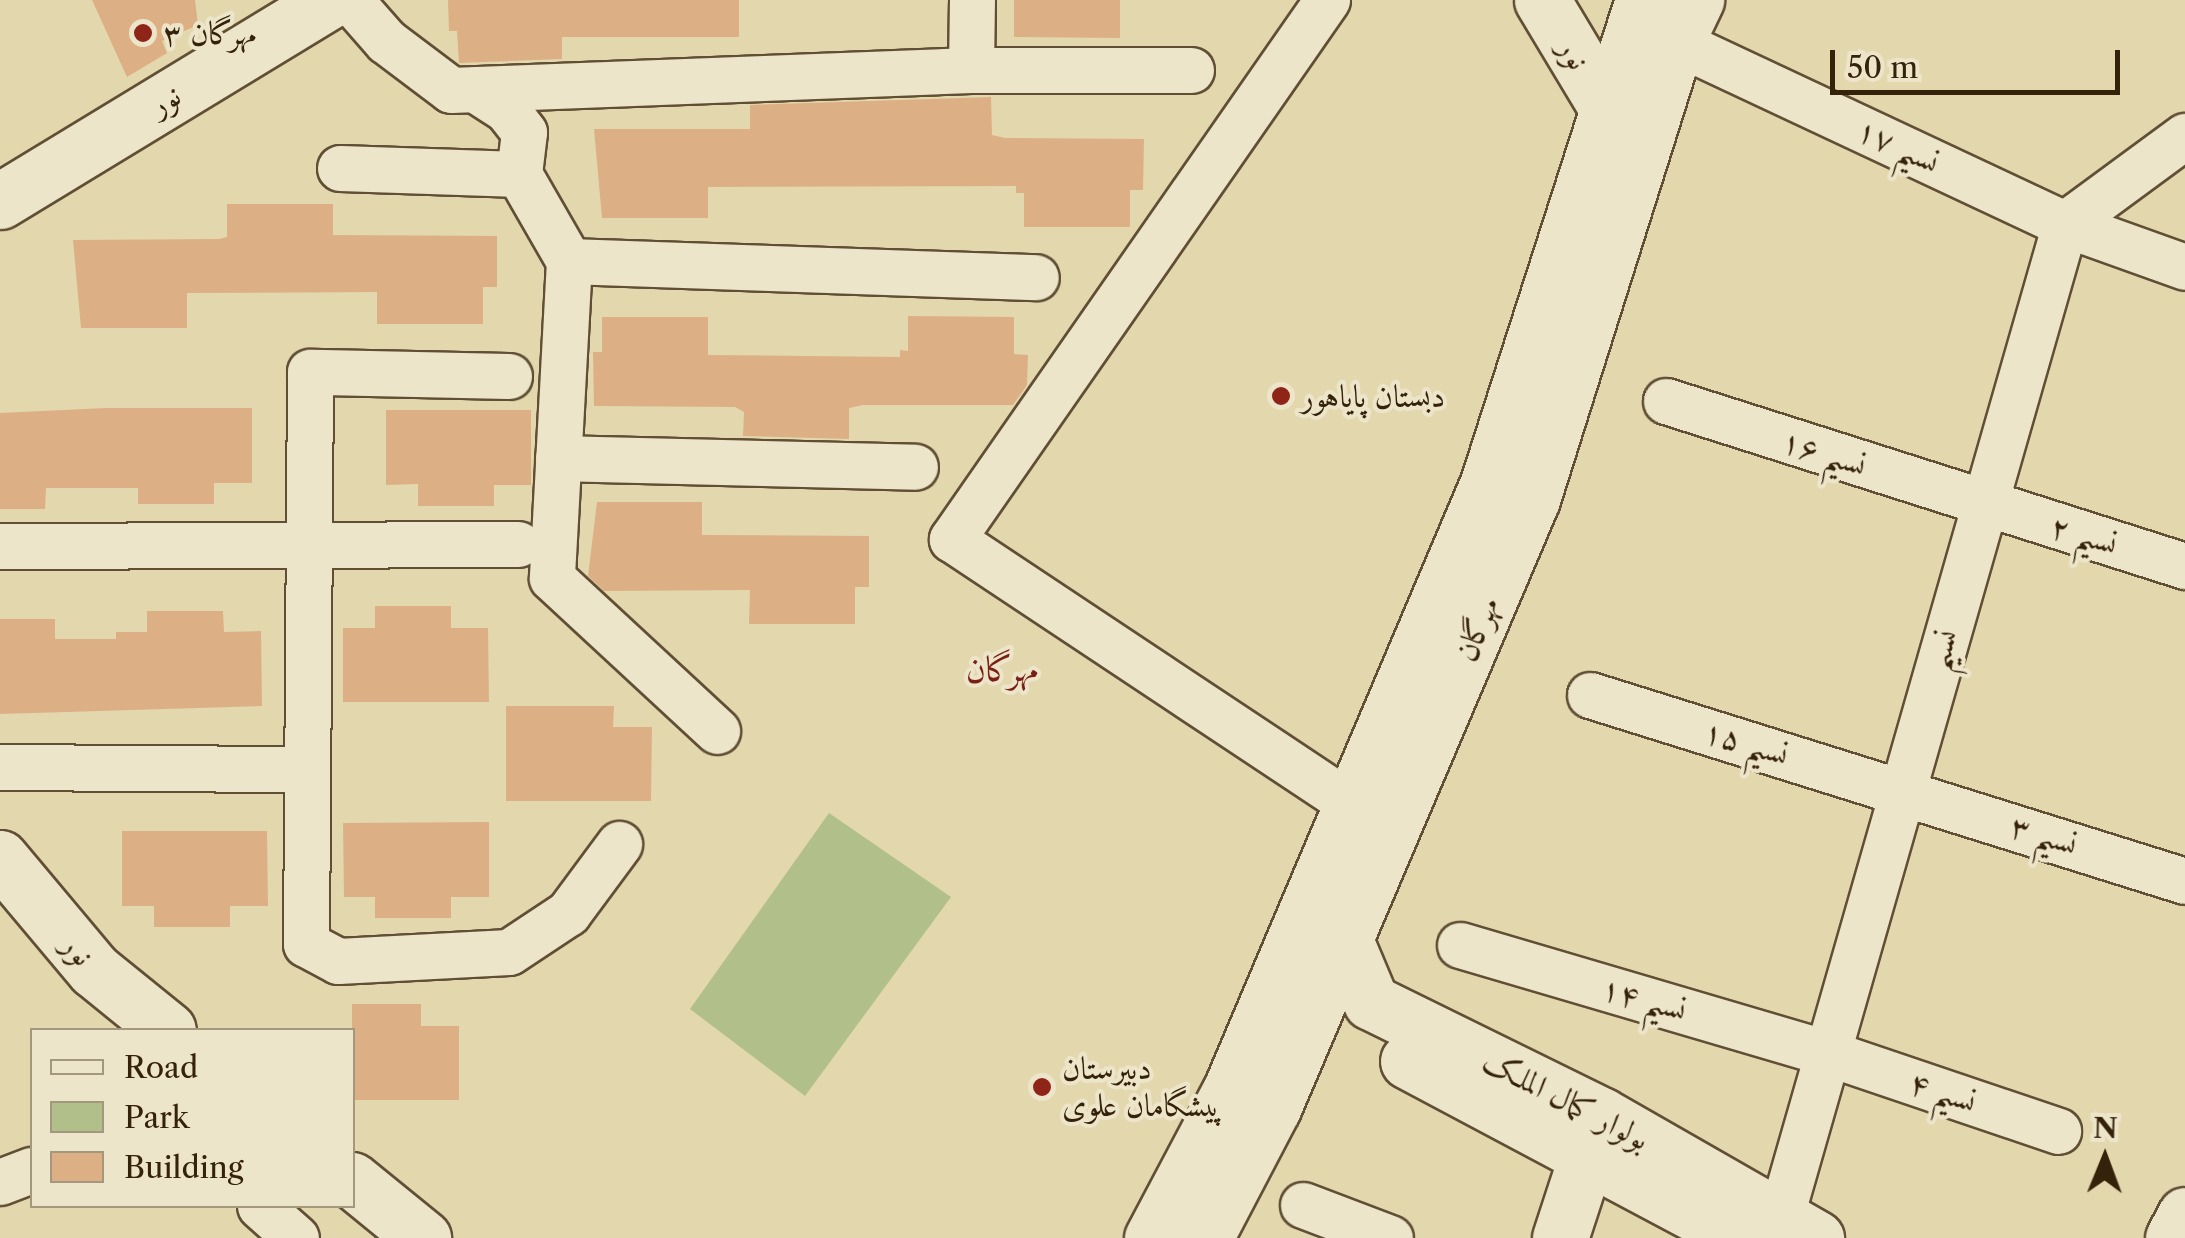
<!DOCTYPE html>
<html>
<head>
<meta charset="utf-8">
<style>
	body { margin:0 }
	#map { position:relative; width:2185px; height:1238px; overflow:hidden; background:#e3d7ad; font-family:"Libre Caslon Text",Amiri,serif }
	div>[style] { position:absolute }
	.green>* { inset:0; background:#b1bf8b }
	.building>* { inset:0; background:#dcb084 }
	.roads { filter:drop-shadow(2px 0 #604f34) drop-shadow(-2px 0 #604f34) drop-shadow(0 2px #604f34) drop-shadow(0 -2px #604f34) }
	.minor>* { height:45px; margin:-22.5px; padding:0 22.5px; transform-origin:22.5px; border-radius:22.5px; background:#ede5ca }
	.tertiary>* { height:55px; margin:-27.5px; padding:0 27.5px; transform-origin:27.5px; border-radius:27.5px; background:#ede5ca }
	.secondary>* { height:55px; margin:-27.5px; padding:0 27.5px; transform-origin:27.5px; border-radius:27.5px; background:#ede5ca }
	.dots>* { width:28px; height:28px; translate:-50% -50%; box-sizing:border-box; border:5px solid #ede5ca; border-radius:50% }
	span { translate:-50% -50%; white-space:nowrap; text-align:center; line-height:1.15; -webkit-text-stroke:8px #ede5ca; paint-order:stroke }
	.poi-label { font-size:32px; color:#35220b }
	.left { translate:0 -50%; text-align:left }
	.street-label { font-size:32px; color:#35220b }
	.neighbourhood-label { font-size:35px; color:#7a1f14 }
	.legend { position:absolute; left:30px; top:1028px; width:325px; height:180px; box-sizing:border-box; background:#ede5ca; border:2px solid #a3977e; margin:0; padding:12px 18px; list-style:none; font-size:30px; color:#35220b }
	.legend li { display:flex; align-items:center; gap:20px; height:50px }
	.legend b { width:50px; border:2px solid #a3977e }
	.north { position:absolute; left:2055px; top:1108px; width:100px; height:100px; -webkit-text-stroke:8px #ede5ca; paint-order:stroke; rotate:1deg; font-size:28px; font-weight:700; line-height:40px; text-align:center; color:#35220b }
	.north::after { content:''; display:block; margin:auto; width:35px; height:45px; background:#35220b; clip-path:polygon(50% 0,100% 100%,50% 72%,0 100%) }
	.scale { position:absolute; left:1830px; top:50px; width:290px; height:45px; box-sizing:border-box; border:5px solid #35220b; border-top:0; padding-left:12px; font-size:30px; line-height:35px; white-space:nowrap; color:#35220b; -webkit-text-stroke:8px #ede5ca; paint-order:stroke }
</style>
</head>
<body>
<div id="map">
	<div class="green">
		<i style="clip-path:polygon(829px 813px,951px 897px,805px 1096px,690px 1009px)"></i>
	</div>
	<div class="building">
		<i style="clip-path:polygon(92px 0,195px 0,198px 25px,162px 41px,167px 53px,127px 77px)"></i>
		<i style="clip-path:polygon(448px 0,739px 0,739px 37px,562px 37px,562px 59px,459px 63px,457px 31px,449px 31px)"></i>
		<i style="clip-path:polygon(1014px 0,1120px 0,1120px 38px,1014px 37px)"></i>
		<i style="clip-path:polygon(991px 97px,992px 135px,1005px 138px,1144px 139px,1143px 190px,1130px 190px,1130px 227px,1024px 227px,1024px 193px,1016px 193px,1016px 186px,708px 187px,708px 218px,602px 218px,594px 129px,750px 129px,750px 105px)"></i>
		<i style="clip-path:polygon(227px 204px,333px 204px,333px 235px,497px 236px,497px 287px,483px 287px,483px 324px,377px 324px,377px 292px,187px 293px,187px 328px,81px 328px,73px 240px,219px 239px,227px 237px)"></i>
		<i style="clip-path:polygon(908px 316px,1014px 317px,1014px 354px,1028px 355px,1027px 385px,1013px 405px,863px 405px,849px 408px,849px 439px,743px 436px,744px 412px,735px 407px,594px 406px,593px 352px,602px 352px,602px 317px,708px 317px,708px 355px,900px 357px,900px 350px,908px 351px)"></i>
		<i style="clip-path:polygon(106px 408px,252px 408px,252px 483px,214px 483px,214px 504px,138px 504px,138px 488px,46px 488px,45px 509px,0 509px,0 413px)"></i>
		<i style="clip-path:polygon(386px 410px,531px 410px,531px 485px,494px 485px,494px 506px,418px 506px,418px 484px,386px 485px)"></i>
		<i style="clip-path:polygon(597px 502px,702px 502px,702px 535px,869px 536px,869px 587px,855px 587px,855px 624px,749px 624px,750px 590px,604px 591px,588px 576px)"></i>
		<i style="clip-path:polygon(375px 606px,451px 606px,451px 628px,488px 628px,489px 702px,343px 702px,343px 628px,375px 628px)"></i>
		<i style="clip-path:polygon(147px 611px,223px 611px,224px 632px,261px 631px,262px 706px,0 714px,0 619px,55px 619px,55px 639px,116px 639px,116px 632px,147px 632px)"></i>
		<i style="clip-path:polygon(506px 706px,614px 706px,613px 727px,652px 727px,651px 801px,506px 801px)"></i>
		<i style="clip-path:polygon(489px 822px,489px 897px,451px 897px,451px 918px,375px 918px,375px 897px,344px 897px,343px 823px)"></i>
		<i style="clip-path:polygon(122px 831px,267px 831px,268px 906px,230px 906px,230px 927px,154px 927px,154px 906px,122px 906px)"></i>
		<i style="clip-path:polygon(352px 1004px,421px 1004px,421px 1026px,459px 1026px,459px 1100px,352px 1100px)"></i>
	</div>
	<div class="roads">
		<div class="minor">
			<i style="left:350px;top:0;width:55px;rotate:48.7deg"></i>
			<i style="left:386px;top:41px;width:81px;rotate:37deg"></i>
			<i style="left:451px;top:90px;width:520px;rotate:-2.2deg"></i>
			<i style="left:971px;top:70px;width:220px"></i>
			<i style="left:1327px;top:0;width:657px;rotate:124.83deg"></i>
			<i style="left:952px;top:539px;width:480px;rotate:33.6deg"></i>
			<i style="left:1676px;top:42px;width:429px;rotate:25.1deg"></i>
			<i style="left:2065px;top:224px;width:127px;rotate:19.7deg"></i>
			<i style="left:971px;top:70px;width:70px;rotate:-89.2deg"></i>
			<i style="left:340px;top:168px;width:179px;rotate:1.9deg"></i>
			<i style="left:519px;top:174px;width:42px;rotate:-83.2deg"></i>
			<i style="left:524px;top:132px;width:28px;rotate:-128deg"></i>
			<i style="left:507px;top:110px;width:38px;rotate:-147deg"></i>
			<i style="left:519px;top:174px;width:100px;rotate:60.1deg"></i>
			<i style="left:569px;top:261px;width:467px;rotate:2deg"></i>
			<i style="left:569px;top:261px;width:317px;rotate:93.1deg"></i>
			<i style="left:552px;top:578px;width:225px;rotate:42.8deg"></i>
			<i style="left:509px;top:376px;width:199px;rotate:-178.8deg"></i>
			<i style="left:310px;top:372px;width:572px;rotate:90.4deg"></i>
			<i style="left:306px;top:944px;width:36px;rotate:28deg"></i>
			<i style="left:338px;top:961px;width:171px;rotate:-3deg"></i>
			<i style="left:509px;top:952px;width:71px;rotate:-33.5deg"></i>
			<i style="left:568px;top:913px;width:86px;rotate:-53.5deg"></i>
			<i style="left:1666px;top:401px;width:545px;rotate:17.64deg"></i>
			<i style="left:558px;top:458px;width:357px;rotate:1.4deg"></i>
			<i style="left:0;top:546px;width:518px;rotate:-0.22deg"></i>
			<i style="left:1590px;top:695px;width:623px;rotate:17.36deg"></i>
			<i style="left:0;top:767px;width:305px;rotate:0.4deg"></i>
			<i style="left:1460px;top:945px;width:384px;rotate:16.4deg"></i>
			<i style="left:1828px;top:1053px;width:243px;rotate:18.7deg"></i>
			<i style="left:0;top:1182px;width:34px;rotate:-21deg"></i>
			<i style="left:1303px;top:1205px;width:93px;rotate:20.8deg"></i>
			<i style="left:260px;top:1206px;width:48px;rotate:41.6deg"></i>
			<i style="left:1780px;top:1219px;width:1035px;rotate:-74.02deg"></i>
			<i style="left:2065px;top:224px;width:149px;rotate:-36.3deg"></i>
		</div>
		<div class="tertiary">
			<i style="left:1542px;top:0;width:126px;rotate:59deg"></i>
			<i style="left:0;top:201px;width:386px;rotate:-31.3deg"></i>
			<i style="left:0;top:858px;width:146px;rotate:50deg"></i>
			<i style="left:94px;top:970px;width:95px;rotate:39deg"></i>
			<i style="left:1345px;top:940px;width:67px;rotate:67.2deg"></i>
			<i style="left:1371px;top:1002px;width:256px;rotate:26.2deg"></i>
			<i style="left:1601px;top:1115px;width:248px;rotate:29.8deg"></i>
			<i style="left:1408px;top:1061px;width:369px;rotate:28deg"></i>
			<i style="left:352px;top:1180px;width:92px;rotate:39.2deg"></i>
			<i style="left:1152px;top:1238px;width:169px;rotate:-62.1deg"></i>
			<i style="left:1231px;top:1089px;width:658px;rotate:-67.02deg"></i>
			<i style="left:1488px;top:483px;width:507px;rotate:-72.21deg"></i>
			<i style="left:1205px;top:1238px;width:147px;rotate:-62.4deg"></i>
			<i style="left:1273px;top:1108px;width:662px;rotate:-66.96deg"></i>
			<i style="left:1532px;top:499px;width:479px;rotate:-72.5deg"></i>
			<i style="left:1676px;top:42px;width:47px;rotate:-64.5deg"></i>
			<i style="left:1560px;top:1238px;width:122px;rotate:-71.9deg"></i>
		</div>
		<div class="secondary">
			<i style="left:2173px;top:1238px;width:26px;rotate:-62deg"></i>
		</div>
	</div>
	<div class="dots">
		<i style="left:143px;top:33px;background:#8f2418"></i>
		<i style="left:1281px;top:396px;background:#8f2418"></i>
		<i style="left:1042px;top:1087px;background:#8f2418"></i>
	</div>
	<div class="poi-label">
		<span class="left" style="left:163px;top:33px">مهرگان ۳</span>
		<span class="left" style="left:1301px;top:396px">دبستان پایاهور</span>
		<span class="left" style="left:1062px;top:1087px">دبیرستان<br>پیشگامان علوی</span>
	</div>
	<div class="street-label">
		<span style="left:1574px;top:54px;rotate:59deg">نور</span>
		<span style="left:165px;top:100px;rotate:-31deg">نور</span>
		<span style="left:1898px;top:146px;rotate:25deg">نسیم ۱۷</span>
		<span style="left:1824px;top:453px;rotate:18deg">نسیم ۱۶</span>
		<span style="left:2084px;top:535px;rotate:17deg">نسیم ۲</span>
		<span style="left:1477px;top:629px;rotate:-67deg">مهرگان</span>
		<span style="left:1942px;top:650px;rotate:-74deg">نسیم</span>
		<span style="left:1746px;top:743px;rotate:17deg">نسیم ۱۵</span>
		<span style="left:2044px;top:835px;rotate:18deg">نسیم ۳</span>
		<span style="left:78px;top:950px;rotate:49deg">نور</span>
		<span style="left:1644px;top:999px;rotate:16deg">نسیم ۱۴</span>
		<span style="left:1943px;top:1092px;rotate:19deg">نسیم ۴</span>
		<span style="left:1566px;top:1100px;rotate:27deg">بولوار کمال الملک</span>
	</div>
	<div class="neighbourhood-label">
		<span style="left:1002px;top:669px">مهرگان</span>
	</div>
	<ul class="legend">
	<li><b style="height:12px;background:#ede5ca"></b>Road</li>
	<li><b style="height:28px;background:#b1bf8b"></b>Park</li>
	<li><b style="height:28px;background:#dcb084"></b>Building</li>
	</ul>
	<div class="north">N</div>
	<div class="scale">50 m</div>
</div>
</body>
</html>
